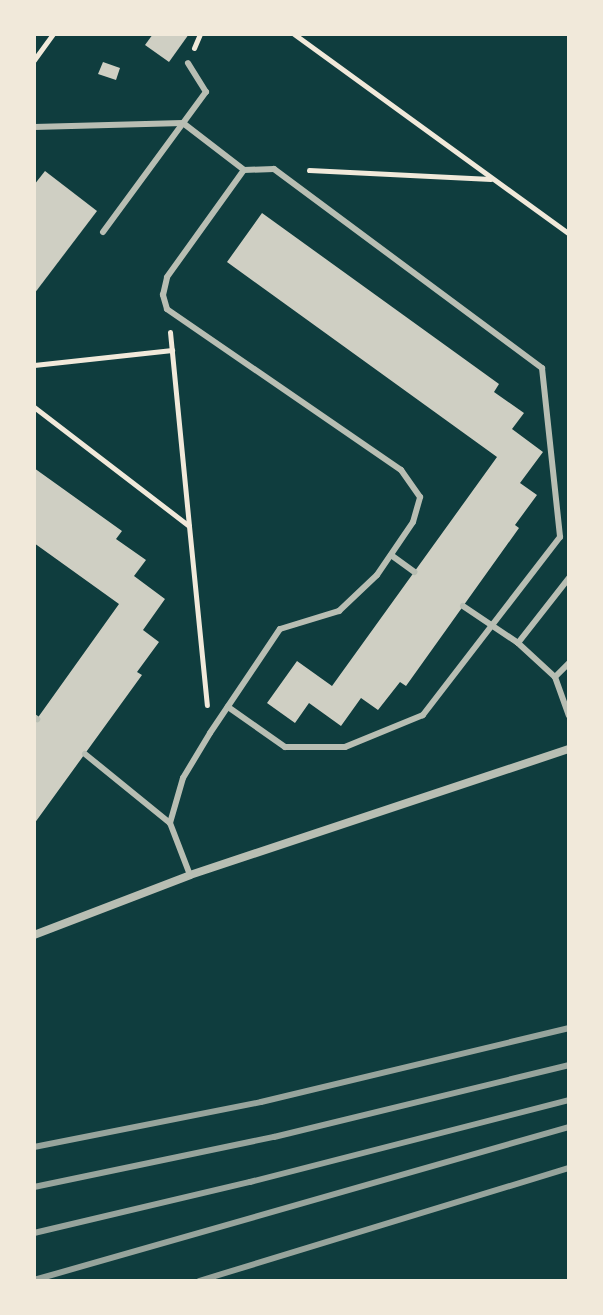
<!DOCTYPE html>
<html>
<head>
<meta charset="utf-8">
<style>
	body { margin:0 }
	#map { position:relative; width:603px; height:1315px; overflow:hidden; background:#0f3d3e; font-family:"Fira Sans Condensed",sans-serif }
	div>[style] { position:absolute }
	.building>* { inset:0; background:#cfcfc3 }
	.path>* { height:5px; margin:-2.5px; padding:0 2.5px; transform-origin:2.5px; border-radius:2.5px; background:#f1e9da }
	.service>* { height:6px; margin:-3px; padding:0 3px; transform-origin:3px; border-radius:3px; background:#b8beb3 }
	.minor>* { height:8px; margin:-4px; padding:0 4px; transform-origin:4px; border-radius:4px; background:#b8beb3 }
	.rail>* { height:6px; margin:-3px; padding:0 3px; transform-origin:3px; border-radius:3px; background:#97a49c }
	span { translate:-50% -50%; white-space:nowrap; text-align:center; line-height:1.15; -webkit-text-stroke:8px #f1e9da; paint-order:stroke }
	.frame { position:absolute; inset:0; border:36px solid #f1e9da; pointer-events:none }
</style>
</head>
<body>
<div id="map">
	<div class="building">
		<i style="clip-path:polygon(153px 34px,189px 34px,169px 62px,145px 45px)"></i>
		<i style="clip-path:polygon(103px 62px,120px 68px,116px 80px,98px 74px)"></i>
		<i style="clip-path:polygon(45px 171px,97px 211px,34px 294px,34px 185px)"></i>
		<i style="clip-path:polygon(262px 213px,499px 384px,494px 392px,524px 413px,512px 429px,543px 452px,520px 483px,537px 495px,515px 525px,519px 528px,406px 686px,400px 682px,378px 710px,361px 698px,341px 726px,309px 703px,295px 723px,267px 703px,297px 661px,332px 686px,497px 457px,227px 262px)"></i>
		<i style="clip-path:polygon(34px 468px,122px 531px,116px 539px,146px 560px,134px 576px,165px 599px,143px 630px,159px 642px,137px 672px,142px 675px,34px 824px,34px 723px,119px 604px,34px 543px)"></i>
	</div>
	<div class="path">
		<i style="left:294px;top:34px;width:340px;rotate:36deg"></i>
		<i style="left:194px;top:48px;width:15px;rotate:-67deg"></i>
		<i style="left:34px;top:60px;width:32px;rotate:-54deg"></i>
		<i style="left:309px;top:170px;width:182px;rotate:2.8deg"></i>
		<i style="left:170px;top:332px;width:194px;rotate:84.4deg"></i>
		<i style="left:34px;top:365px;width:139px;rotate:-6.2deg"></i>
		<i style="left:34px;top:407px;width:195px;rotate:37.5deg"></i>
		<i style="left:189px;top:526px;width:180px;rotate:84.3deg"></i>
	</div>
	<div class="service">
		<i style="left:34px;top:127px;width:149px;rotate:-1.5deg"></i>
		<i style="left:183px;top:123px;width:77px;rotate:37.6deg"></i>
		<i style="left:244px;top:170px;width:30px;rotate:-2deg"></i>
		<i style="left:274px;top:169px;width:334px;rotate:36.6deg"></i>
		<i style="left:542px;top:368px;width:170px;rotate:83.9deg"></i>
		<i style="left:560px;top:537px;width:225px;rotate:127.6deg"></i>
		<i style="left:423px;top:715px;width:84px;rotate:157.7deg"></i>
		<i style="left:345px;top:747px;width:60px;rotate:180deg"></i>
		<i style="left:285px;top:747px;width:70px;rotate:-144.9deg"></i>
		<i style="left:103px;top:232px;width:174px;rotate:-53.7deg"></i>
		<i style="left:206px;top:92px;width:34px;rotate:-122deg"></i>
		<i style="left:391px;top:555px;width:29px;rotate:36deg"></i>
		<i style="left:463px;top:606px;width:66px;rotate:33.9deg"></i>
		<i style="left:518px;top:643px;width:50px;rotate:42.6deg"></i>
		<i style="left:555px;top:677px;width:41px;rotate:70.3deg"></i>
		<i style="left:518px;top:643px;width:83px;rotate:-51.9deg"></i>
		<i style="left:555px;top:677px;width:20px;rotate:-45deg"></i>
		<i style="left:34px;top:717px;width:4px;rotate:34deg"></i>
		<i style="left:85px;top:754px;width:109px;rotate:39.1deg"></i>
		<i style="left:190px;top:875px;width:56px;rotate:-111deg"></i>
		<i style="left:170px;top:823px;width:47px;rotate:-73.9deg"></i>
		<i style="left:183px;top:778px;width:52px;rotate:-59deg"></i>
		<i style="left:210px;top:733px;width:125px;rotate:-56.1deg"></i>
		<i style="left:280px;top:629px;width:62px;rotate:-17deg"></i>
		<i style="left:339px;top:611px;width:52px;rotate:-43.5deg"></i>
		<i style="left:377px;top:575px;width:64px;rotate:-55.8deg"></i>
		<i style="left:413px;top:522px;width:26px;rotate:-74deg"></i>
		<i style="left:420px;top:497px;width:33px;rotate:-125deg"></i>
		<i style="left:401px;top:470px;width:284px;rotate:-145.5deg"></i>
		<i style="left:167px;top:309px;width:15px;rotate:-106deg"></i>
		<i style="left:163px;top:295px;width:18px;rotate:-77deg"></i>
		<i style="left:167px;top:277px;width:132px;rotate:-54.3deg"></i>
	</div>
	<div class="minor">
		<i style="left:34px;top:935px;width:167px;rotate:-21deg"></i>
		<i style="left:190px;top:875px;width:399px;rotate:-18.4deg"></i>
	</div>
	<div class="rail">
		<i style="left:34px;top:1147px;width:231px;rotate:-11.2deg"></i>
		<i style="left:261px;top:1102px;width:317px;rotate:-13.5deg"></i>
		<i style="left:34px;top:1187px;width:245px;rotate:-11.8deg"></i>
		<i style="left:274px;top:1137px;width:304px;rotate:-13.7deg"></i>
		<i style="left:34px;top:1233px;width:222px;rotate:-13.3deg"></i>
		<i style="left:250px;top:1182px;width:329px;rotate:-14.4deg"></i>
		<i style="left:34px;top:1280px;width:556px;rotate:-15.96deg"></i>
		<i style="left:199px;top:1281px;width:387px;rotate:-17deg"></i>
	</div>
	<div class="frame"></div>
</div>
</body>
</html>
